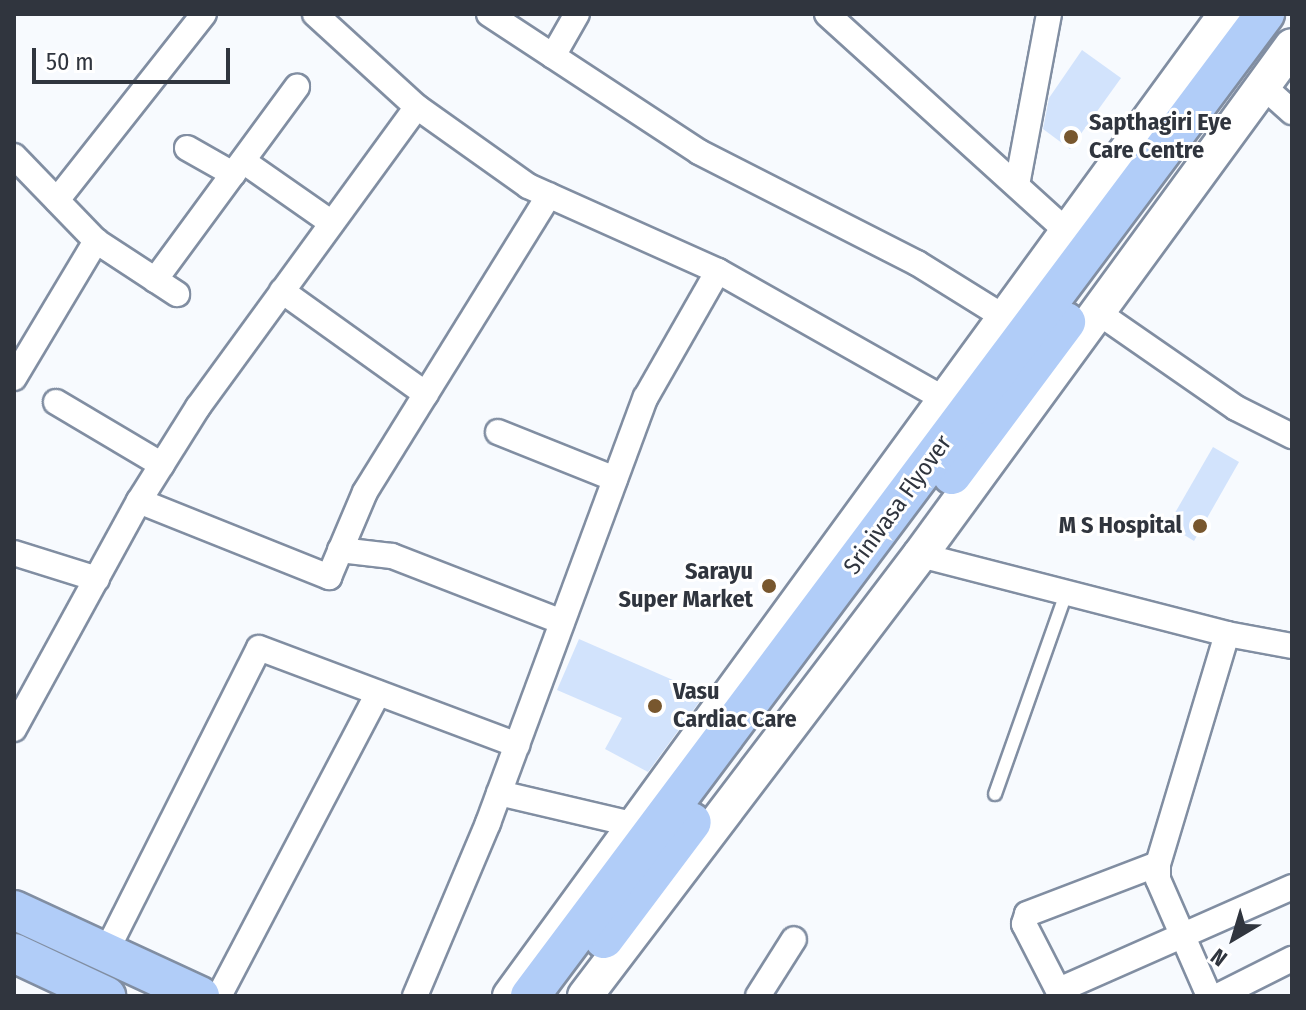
<!DOCTYPE html>
<html>
<head>
<meta charset="utf-8">
<style>
	body { margin:0 }
	#map { position:relative; width:1306px; height:1010px; overflow:hidden; background:#f7fafe; font-family:"Fira Sans Condensed",sans-serif }
	div>[style] { position:absolute }
	.building>* { inset:0; background:#d2e3fc }
	.roads { filter:drop-shadow(2px 0 #818ea2) drop-shadow(-2px 0 #818ea2) drop-shadow(0 2px #818ea2) drop-shadow(0 -2px #818ea2) }
	.lane>* { height:12px; margin:-6px; padding:0 6px; transform-origin:6px; border-radius:6px; background:#fff }
	.street>* { height:24px; margin:-12px; padding:0 12px; transform-origin:12px; border-radius:12px; background:#fff }
	.secondary>* { height:34px; margin:-17px; padding:0 17px; transform-origin:17px; border-radius:17px; background:#fff }
	.primary>* { height:38px; margin:-19px; padding:0 19px; transform-origin:19px; border-radius:19px; background:#b1cdf8 }
	.dots>* { width:22px; height:22px; translate:-50% -50%; box-sizing:border-box; border:4px solid #fff; border-radius:50% }
	span { translate:-50% -50%; white-space:nowrap; text-align:center; line-height:1.15; -webkit-text-stroke:6px #fff; paint-order:stroke }
	.poi-label { font-size:24px; color:#30353e; font-weight:700 }
	.left { translate:0 -50%; text-align:left }
	.right { translate:-100% -50%; text-align:right }
	.street-label { font-size:24px; color:#30353e }
	.frame { position:absolute; inset:0; border:16px solid #30353e; pointer-events:none }
	.north { position:absolute; left:1194px; top:898px; width:80px; height:80px; -webkit-text-stroke:6px #fff; paint-order:stroke; rotate:218deg; font-size:22px; font-weight:700; line-height:32px; text-align:center; color:#30353e }
	.north::after { content:''; display:block; margin:auto; width:28px; height:36px; background:#30353e; clip-path:polygon(50% 0,100% 100%,50% 72%,0 100%) }
	.scale { position:absolute; left:32px; top:48px; width:198px; height:36px; box-sizing:border-box; border:4px solid #30353e; border-top:0; padding-left:10px; font-size:24px; line-height:28px; white-space:nowrap; color:#30353e; -webkit-text-stroke:6px #fff; paint-order:stroke }
</style>
</head>
<body>
<div id="map">
	<div class="building">
		<i style="clip-path:polygon(1082px 50px,1121px 78px,1070px 149px,1043px 129px,1049px 98px)"></i>
		<i style="clip-path:polygon(1213px 447px,1239px 462px,1194px 541px,1168px 525px)"></i>
		<i style="clip-path:polygon(579px 639px,705px 694px,648px 772px,605px 749px,622px 718px,557px 690px)"></i>
	</div>
	<div class="roads">
		<div class="lane">
			<i style="left:995px;top:794px;width:215px;rotate:-70.5deg"></i>
		</div>
		<div class="street">
			<i style="left:315px;top:14px;width:138px;rotate:42.4deg"></i>
			<i style="left:417px;top:107px;width:136px;rotate:35.4deg"></i>
			<i style="left:528px;top:186px;width:208px;rotate:24.1deg"></i>
			<i style="left:718px;top:271px;width:264px;rotate:29.5deg"></i>
			<i style="left:489px;top:14px;width:251px;rotate:33.3deg"></i>
			<i style="left:699px;top:152px;width:245px;rotate:27deg"></i>
			<i style="left:917px;top:263px;width:106px;rotate:31.9deg"></i>
			<i style="left:827px;top:14px;width:323px;rotate:42.2deg"></i>
			<i style="left:553px;top:56px;width:48px;rotate:-60.3deg"></i>
			<i style="left:1263px;top:86px;width:39px;rotate:42deg"></i>
			<i style="left:187px;top:148px;width:53px;rotate:29.5deg"></i>
			<i style="left:14px;top:156px;width:118px;rotate:46deg"></i>
			<i style="left:96px;top:241px;width:97px;rotate:33.2deg"></i>
			<i style="left:243px;top:161px;width:108px;rotate:34.9deg"></i>
			<i style="left:1017px;top:185px;width:174px;rotate:-79.4deg"></i>
			<i style="left:57px;top:200px;width:237px;rotate:-51.7deg"></i>
			<i style="left:155px;top:280px;width:240px;rotate:-53.7deg"></i>
			<i style="left:282px;top:291px;width:177px;rotate:35.6deg"></i>
			<i style="left:1096px;top:311px;width:170px;rotate:34.7deg"></i>
			<i style="left:1236px;top:408px;width:63px;rotate:26.6deg"></i>
			<i style="left:14px;top:378px;width:160px;rotate:-59.1deg"></i>
			<i style="left:56px;top:402px;width:123px;rotate:30.7deg"></i>
			<i style="left:498px;top:432px;width:126px;rotate:21.9deg"></i>
			<i style="left:139px;top:501px;width:205px;rotate:21.8deg"></i>
			<i style="left:329px;top:577px;width:92px;rotate:-67deg"></i>
			<i style="left:365px;top:492px;width:349px;rotate:-58.2deg"></i>
			<i style="left:340px;top:550px;width:52px;rotate:6.6deg"></i>
			<i style="left:392px;top:556px;width:182px;rotate:21.2deg"></i>
			<i style="left:14px;top:553px;width:87px;rotate:17.4deg"></i>
			<i style="left:920px;top:555px;width:317px;rotate:14.4deg"></i>
			<i style="left:1227px;top:634px;width:66px;rotate:10.5deg"></i>
			<i style="left:14px;top:729px;width:260px;rotate:-61.3deg"></i>
			<i style="left:139px;top:501px;width:111px;rotate:-57.9deg"></i>
			<i style="left:198px;top:407px;width:371px;rotate:-53.9deg"></i>
			<i style="left:499px;top:793px;width:136px;rotate:13.2deg"></i>
			<i style="left:106px;top:952px;width:340px;rotate:-63.3deg"></i>
			<i style="left:259px;top:648px;width:276px;rotate:20.6deg"></i>
			<i style="left:1059px;top:990px;width:255px;rotate:-23.8deg"></i>
			<i style="left:219px;top:996px;width:342px;rotate:-62.3deg"></i>
			<i style="left:415px;top:996px;width:188px;rotate:-67.1deg"></i>
			<i style="left:488px;top:823px;width:454px;rotate:-69.7deg"></i>
			<i style="left:646px;top:397px;width:145px;rotate:-60.3deg"></i>
			<i style="left:758px;top:996px;width:67px;rotate:-57.7deg"></i>
			<i style="left:1061px;top:996px;width:81px;rotate:-117.2deg"></i>
			<i style="left:1024px;top:924px;width:10px;rotate:-73deg"></i>
			<i style="left:1027px;top:914px;width:140px;rotate:-20.9deg"></i>
			<i style="left:1209px;top:996px;width:128px;rotate:-113.6deg"></i>
			<i style="left:1158px;top:879px;width:15px;rotate:-90deg"></i>
			<i style="left:1158px;top:864px;width:240px;rotate:-73.3deg"></i>
			<i style="left:1218px;top:996px;width:83px;rotate:-26.6deg"></i>
		</div>
		<div class="secondary">
			<i style="left:510px;top:996px;width:1215px;rotate:-53.9deg"></i>
			<i style="left:585px;top:996px;width:554px;rotate:-52.78deg"></i>
			<i style="left:920px;top:555px;width:630px;rotate:-53.84deg"></i>
		</div>
		<div class="primary">
			<i style="left:952px;top:475px;width:191px;rotate:-53.3deg"></i>
			<i style="left:14px;top:910px;width:205px;rotate:24.8deg"></i>
			<i style="left:604px;top:939px;width:146px;rotate:-53.1deg"></i>
			<i style="left:14px;top:953px;width:102px;rotate:25.1deg"></i>
			<i style="left:530px;top:996px;width:1227px;rotate:-53.19deg"></i>
		</div>
	</div>
	<div class="dots">
		<i style="left:1071px;top:137px;background:#78572e"></i>
		<i style="left:1200px;top:526px;background:#78572e"></i>
		<i style="left:769px;top:586px;background:#78572e"></i>
		<i style="left:655px;top:706px;background:#78572e"></i>
	</div>
	<div class="poi-label">
		<span class="left" style="left:1089px;top:137px">Sapthagiri Eye<br>Care Centre</span>
		<span class="right" style="left:1182px;top:526px">M S Hospital</span>
		<span class="right" style="left:753px;top:586px">Sarayu<br>Super Market</span>
		<span class="left" style="left:673px;top:706px">Vasu<br>Cardiac Care</span>
	</div>
	<div class="street-label">
		<span style="left:898px;top:505px;rotate:-54deg">Srinivasa Flyover</span>
	</div>
	<div class="frame"></div>
	<div class="north">N</div>
	<div class="scale">50 m</div>
</div>
</body>
</html>
